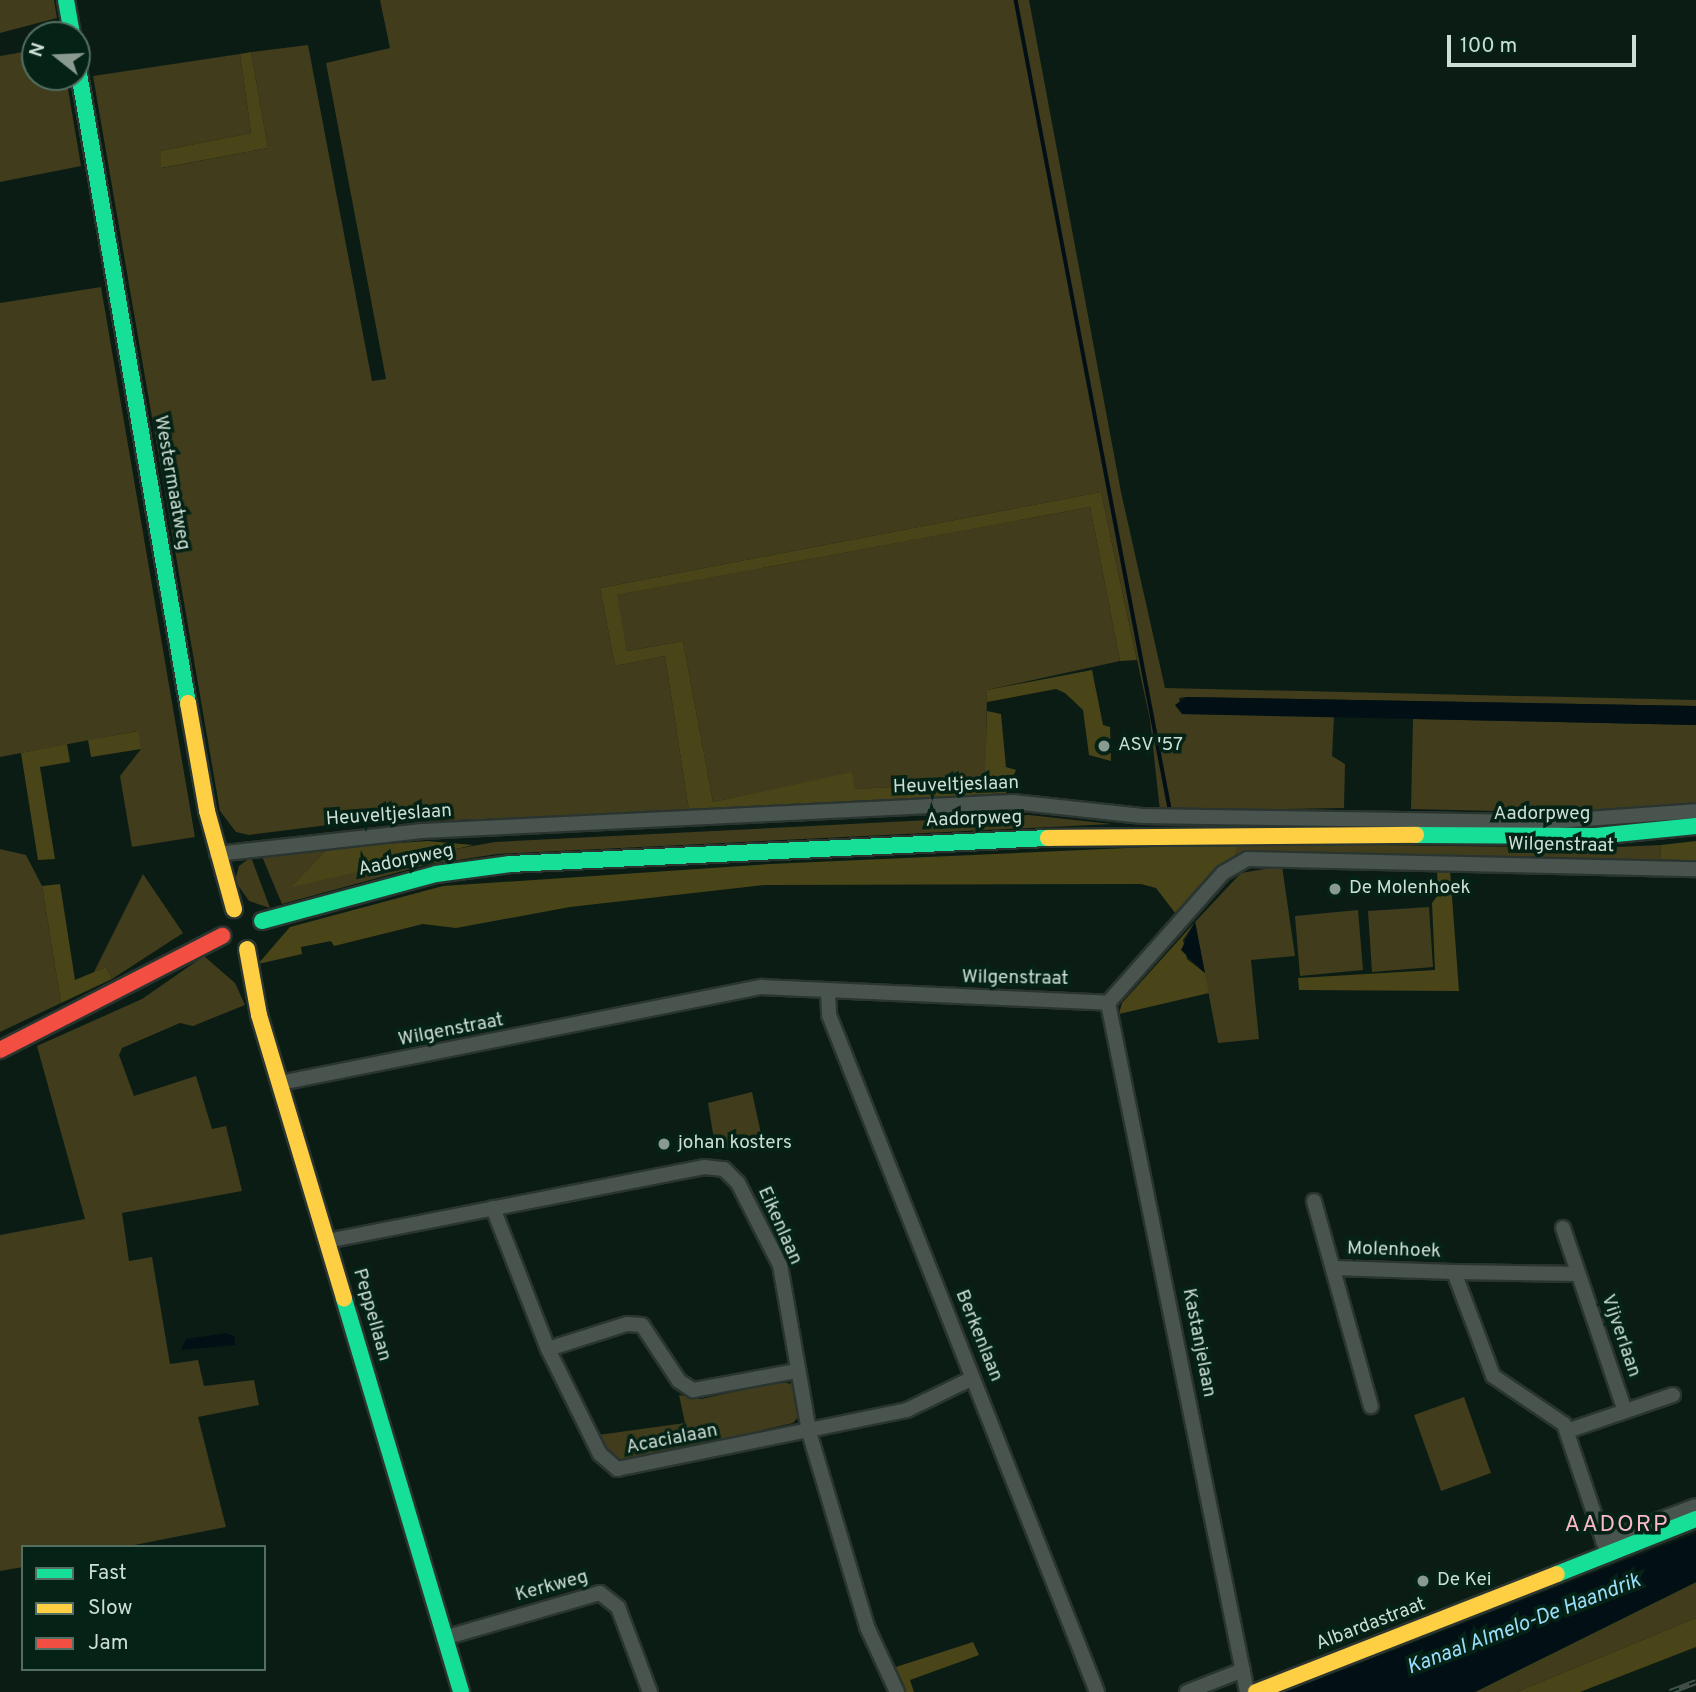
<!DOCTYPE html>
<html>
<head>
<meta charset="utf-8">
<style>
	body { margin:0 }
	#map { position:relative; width:1696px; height:1692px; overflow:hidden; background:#0b1c15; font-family:Overpass,sans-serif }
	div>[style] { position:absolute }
	.green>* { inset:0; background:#403c1c }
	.forest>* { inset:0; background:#4a4518 }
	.water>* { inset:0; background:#021016 }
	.stream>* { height:3.5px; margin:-1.75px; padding:0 1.75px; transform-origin:1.75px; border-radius:1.75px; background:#021016 }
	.roads { filter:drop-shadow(2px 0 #2b3530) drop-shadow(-2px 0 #2b3530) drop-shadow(0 2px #2b3530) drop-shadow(0 -2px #2b3530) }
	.street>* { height:14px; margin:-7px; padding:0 7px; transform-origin:7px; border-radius:7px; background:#49544f }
	.fast>* { height:16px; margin:-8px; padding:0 8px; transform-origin:8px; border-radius:8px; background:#16e098 }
	.slow>* { height:16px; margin:-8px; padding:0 8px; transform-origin:8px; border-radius:8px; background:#ffcf43 }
	.jam>* { height:16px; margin:-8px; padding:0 8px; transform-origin:8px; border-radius:8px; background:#f24e42 }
	.rail>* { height:6px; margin-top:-3px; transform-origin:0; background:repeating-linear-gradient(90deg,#042316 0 10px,#47524d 0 20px); box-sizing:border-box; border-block:2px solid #47524d }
	.dots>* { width:19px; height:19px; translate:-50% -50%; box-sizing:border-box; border:4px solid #042316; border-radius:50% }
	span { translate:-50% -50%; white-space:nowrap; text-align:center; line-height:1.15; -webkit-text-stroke:7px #042316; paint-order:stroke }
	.street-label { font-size:19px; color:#cdded4 }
	.poi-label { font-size:19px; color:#cdded4 }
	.left { translate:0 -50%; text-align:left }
	.water-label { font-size:21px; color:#99defb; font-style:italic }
	.quarter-label { font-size:23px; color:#fbb8c7; letter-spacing:2px }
	.legend { position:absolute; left:21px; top:1545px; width:245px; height:126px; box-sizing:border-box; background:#042316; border:2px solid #546e62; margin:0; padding:9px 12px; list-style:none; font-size:21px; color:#cdded4 }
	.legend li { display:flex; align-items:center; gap:14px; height:35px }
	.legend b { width:35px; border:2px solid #546e62 }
	.north { position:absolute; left:21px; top:21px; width:70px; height:70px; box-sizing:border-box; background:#042316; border:2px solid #546e62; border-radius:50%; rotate:288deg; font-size:19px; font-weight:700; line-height:28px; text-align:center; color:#cdded4 }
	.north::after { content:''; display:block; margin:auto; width:24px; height:32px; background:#899a91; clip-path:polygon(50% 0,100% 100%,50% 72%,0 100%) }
	.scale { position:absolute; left:1447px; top:35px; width:189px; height:32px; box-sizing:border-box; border:4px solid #cdded4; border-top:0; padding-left:9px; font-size:21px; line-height:24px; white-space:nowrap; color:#cdded4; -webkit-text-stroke:5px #042316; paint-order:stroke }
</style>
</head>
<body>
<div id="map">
	<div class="green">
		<i style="clip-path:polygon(0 0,54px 0,57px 18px,0 33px)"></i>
		<i style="clip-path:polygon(380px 0,1029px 0,1121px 492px,1165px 688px,1696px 700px,1696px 706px,1186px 697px,1179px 698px,1182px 714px,1334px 716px,1332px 756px,1345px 764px,1344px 808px,1160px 811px,1150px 720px,1101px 492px,600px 588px,615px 666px,665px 656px,689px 811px,328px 825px,249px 835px,236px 832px,220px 811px,93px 76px,240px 54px,251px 133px,160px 151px,162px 168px,268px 148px,251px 52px,308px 45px,372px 381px,386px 379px,326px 63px,390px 48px)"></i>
		<i style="clip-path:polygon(35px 50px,35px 77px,66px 77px,81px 166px,0 182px,0 56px)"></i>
		<i style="clip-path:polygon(101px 287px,195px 837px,132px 847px,120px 776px,141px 749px,137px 731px,0 757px,0 303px)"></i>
		<i style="clip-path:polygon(1090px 507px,1120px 661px,987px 690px,986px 782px,855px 789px,851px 773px,713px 802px,683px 641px,627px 651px,616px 595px)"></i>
		<i style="clip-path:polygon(1413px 719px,1696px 725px,1696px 805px,1585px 813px,1411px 809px)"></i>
		<i style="clip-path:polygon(1029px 815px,1112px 824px,497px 854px,425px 865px,282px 904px,261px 854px,328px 848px,294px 886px,377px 863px,495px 842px)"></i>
		<i style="clip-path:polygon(1239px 843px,1596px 848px,1661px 845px,1660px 862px,1260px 852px,1233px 862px)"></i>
		<i style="clip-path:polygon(0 849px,26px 855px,42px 886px,61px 1003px,0 1032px)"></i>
		<i style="clip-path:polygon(251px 857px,270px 908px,249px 901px,235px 881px,239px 866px)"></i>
		<i style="clip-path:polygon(1282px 866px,1295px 956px,1251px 960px,1259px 1039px,1218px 1043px,1195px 922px,1241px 873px)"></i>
		<i style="clip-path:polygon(143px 874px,183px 933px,112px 979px,106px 967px,94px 972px)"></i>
		<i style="clip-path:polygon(1429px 907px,1433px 967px,1372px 972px,1368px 911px)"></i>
		<i style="clip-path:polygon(1358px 910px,1363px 970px,1300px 976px,1295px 916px)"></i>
		<i style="clip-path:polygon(204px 956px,235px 983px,245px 1005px,193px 1026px,180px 1023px,122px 1048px,119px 1055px,134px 1096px,196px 1076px,212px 1129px,226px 1126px,242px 1191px,122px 1213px,129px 1261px,152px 1257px,170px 1364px,198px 1360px,204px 1386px,254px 1380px,259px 1405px,198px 1417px,226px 1527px,124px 1547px,23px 1547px,23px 1567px,0 1571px,0 1235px,85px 1219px,37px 1046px,142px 999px)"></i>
		<i style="clip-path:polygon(752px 1092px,763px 1143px,716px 1152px,708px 1103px)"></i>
		<i style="clip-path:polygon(780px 1382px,793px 1384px,799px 1416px,793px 1423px,623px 1462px,612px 1458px,598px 1435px,685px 1423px,679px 1395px,701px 1399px)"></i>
		<i style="clip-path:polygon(1464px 1397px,1491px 1473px,1441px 1491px,1414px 1415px)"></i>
		<i style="clip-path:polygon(1696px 1582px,1696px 1618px,1517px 1692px,1475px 1692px)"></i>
	</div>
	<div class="forest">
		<i style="clip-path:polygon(251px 52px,268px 148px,161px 168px,160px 151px,251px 133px,240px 54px)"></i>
		<i style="clip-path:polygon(1101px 492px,1137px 660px,1120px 661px,1090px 507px,617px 595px,627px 651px,683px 641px,713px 802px,852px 772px,855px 789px,985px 782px,987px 711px,1001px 714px,1006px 767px,1016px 770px,1006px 793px,689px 811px,665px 656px,615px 666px,600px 588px)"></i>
		<i style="clip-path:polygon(1092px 670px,1103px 725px,1110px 727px,1111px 761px,1089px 755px,1083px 710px,1065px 693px,1056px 689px,987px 702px,987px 690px)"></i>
		<i style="clip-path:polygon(138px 731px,141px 749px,91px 757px,88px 740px)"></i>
		<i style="clip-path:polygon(67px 744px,70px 762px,40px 767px,55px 859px,38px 860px,21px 753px)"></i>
		<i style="clip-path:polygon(427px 841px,473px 845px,292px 887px,328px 848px)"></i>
		<i style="clip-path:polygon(1696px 841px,1696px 863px,1660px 862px,1661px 845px)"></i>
		<i style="clip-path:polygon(1239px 843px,1233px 862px,1179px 918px,1156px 888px,1141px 884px,765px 885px,570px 907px,456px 928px,423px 924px,334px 946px,331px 941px,301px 947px,302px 954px,258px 964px,290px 927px,443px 886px,770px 864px)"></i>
		<i style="clip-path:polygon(1437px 870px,1450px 870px,1459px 991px,1299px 990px,1298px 978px,1435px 970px,1432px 903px,1438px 895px)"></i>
		<i style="clip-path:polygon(60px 884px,75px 980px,106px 967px,112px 979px,61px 1003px,42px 886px)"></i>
		<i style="clip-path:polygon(1195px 922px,1183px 940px,1187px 959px,1205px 973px,1209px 993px,1119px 1014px,1122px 1003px)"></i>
		<i style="clip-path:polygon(1696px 1618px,1696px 1647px,1580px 1692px,1517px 1692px)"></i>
		<i style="clip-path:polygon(973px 1642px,979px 1655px,910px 1680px,914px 1692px,902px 1692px,893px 1668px)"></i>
	</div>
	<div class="water">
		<i style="clip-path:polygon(1186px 697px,1696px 706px,1696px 725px,1182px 714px,1175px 705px)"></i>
		<i style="clip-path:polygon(1195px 922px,1205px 973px,1181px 950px)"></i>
		<i style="clip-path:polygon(226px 1333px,235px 1337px,235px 1345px,181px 1350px,186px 1339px)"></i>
		<i style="clip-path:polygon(1696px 1533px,1696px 1582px,1475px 1692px,1286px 1692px)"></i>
	</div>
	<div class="stream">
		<i style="left:1016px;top:0;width:824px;rotate:79.22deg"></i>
	</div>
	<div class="roads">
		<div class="street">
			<i style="left:217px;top:854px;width:206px;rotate:-6.4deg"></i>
			<i style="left:422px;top:831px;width:592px;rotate:-2.81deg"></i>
			<i style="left:1013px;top:802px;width:130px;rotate:6.2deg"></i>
			<i style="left:1142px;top:816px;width:402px;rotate:0.9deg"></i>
			<i style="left:1544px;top:822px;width:152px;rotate:-4.1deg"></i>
			<i style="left:828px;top:994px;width:21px;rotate:87deg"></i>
			<i style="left:829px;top:1015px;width:728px;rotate:68.4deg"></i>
			<i style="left:1108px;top:1003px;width:703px;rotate:78.59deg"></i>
			<i style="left:1108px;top:1003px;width:174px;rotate:-48.5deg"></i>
			<i style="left:1223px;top:873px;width:28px;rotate:-30deg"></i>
			<i style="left:1247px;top:859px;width:449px;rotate:1.3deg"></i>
			<i style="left:280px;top:1083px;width:491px;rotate:-11.3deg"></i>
			<i style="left:762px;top:987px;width:346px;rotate:2.6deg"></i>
			<i style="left:1314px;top:1201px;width:213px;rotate:74.5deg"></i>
			<i style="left:493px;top:1208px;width:151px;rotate:68.7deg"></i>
			<i style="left:548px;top:1349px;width:117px;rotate:63.7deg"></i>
			<i style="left:600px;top:1454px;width:23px;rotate:41deg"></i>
			<i style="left:617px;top:1469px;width:296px;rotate:-11.5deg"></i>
			<i style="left:907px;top:1410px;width:73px;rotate:-25.9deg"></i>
			<i style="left:1563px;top:1228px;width:193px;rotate:71.3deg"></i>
			<i style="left:327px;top:1241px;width:384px;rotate:-11.1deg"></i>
			<i style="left:704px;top:1167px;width:20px;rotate:6deg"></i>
			<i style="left:724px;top:1169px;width:20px;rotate:45deg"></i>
			<i style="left:738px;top:1183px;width:92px;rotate:62.9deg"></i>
			<i style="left:780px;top:1265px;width:169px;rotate:80.1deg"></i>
			<i style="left:809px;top:1432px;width:203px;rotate:73.4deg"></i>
			<i style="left:867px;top:1627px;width:72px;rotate:65.2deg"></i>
			<i style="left:1334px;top:1268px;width:120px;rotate:1.9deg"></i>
			<i style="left:1454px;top:1272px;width:111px;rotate:69.4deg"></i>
			<i style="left:1493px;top:1376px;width:86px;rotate:34.1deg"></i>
			<i style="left:1564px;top:1424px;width:138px;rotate:71.4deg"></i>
			<i style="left:1454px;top:1272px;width:124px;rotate:0.9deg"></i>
			<i style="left:548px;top:1349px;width:83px;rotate:-17.6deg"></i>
			<i style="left:627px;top:1324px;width:15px;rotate:4deg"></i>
			<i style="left:642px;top:1325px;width:67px;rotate:56.5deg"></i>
			<i style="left:679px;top:1381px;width:17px;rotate:33deg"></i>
			<i style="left:693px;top:1390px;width:106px;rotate:-10.4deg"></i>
			<i style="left:1567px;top:1431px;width:112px;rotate:-18.8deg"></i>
			<i style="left:1603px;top:1541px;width:99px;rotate:-20.6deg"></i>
			<i style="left:444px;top:1638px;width:162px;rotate:-16.1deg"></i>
			<i style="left:600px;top:1593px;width:23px;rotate:38deg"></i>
			<i style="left:618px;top:1607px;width:91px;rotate:69.4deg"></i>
			<i style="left:1187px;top:1692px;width:60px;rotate:-21.4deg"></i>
		</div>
		<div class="fast">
			<i style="left:66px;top:0;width:36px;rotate:80deg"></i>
			<i style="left:77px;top:62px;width:651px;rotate:80.18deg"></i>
			<i style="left:1416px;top:835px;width:180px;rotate:0.3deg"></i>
			<i style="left:1596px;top:836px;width:100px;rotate:-5.7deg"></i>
			<i style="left:262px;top:921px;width:180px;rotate:-15.1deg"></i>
			<i style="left:436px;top:874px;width:75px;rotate:-7.7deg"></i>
			<i style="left:510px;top:864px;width:539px;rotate:-2.77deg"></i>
			<i style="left:344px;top:1299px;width:410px;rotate:73.4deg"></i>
			<i style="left:1557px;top:1574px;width:149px;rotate:-21.6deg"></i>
		</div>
		<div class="slow">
			<i style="left:188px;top:703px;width:110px;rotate:80deg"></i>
			<i style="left:207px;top:811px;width:102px;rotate:74.6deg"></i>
			<i style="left:1048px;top:838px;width:368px;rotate:-0.5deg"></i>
			<i style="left:247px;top:949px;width:67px;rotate:79.7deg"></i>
			<i style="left:259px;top:1015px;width:296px;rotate:73.3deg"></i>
			<i style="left:1256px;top:1692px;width:323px;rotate:-21.4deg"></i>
		</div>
		<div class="jam">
			<i style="left:0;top:1050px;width:250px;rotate:-27.2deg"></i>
		</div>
	</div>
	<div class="rail">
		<i style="left:1670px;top:1692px;width:28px;rotate:-21deg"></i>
	</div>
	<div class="dots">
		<i style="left:1104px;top:746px;background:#899a91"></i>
		<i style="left:1335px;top:889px;background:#899a91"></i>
		<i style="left:664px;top:1144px;background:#899a91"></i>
		<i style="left:1423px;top:1581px;background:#899a91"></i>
	</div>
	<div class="street-label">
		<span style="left:171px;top:483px;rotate:80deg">Westermaatweg</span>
		<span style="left:956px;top:786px;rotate:-2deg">Heuveltjeslaan</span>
		<span style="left:1542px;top:815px">Aadorpweg</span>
		<span style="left:389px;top:816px;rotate:-4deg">Heuveltjeslaan</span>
		<span style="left:974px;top:820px;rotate:-2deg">Aadorpweg</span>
		<span style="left:1561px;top:846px;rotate:1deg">Wilgenstraat</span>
		<span style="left:406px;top:861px;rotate:-12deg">Aadorpweg</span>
		<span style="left:1015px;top:979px;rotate:1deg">Wilgenstraat</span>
		<span style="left:451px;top:1031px;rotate:-11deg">Wilgenstraat</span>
		<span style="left:779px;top:1226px;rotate:66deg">Eikenlaan</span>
		<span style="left:1394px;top:1251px;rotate:2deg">Molenhoek</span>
		<span style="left:371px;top:1315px;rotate:74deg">Peppellaan</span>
		<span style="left:978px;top:1336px;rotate:68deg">Berkenlaan</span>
		<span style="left:1620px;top:1336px;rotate:71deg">Vijverlaan</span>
		<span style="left:1198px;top:1343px;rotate:79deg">Kastanjelaan</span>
		<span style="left:672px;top:1440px;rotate:-11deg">Acacialaan</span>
		<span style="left:552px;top:1587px;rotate:-15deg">Kerkweg</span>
		<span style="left:1371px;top:1625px;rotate:-21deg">Albardastraat</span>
	</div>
	<div class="poi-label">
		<span class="left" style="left:1118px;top:746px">ASV '57</span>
		<span class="left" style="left:1349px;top:889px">De Molenhoek</span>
		<span class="left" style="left:678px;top:1144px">johan kosters</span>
		<span class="left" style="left:1437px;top:1581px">De Kei</span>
	</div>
	<div class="water-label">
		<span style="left:1524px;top:1625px;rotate:-21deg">Kanaal Almelo-De Haandrik</span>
	</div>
	<div class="quarter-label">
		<span style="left:1617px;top:1526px">AADORP</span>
	</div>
	<ul class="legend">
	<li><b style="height:9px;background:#16e098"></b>Fast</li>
	<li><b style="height:9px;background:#ffcf43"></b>Slow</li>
	<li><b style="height:9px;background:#f24e42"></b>Jam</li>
	</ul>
	<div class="north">N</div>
	<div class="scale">100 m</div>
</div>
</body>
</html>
